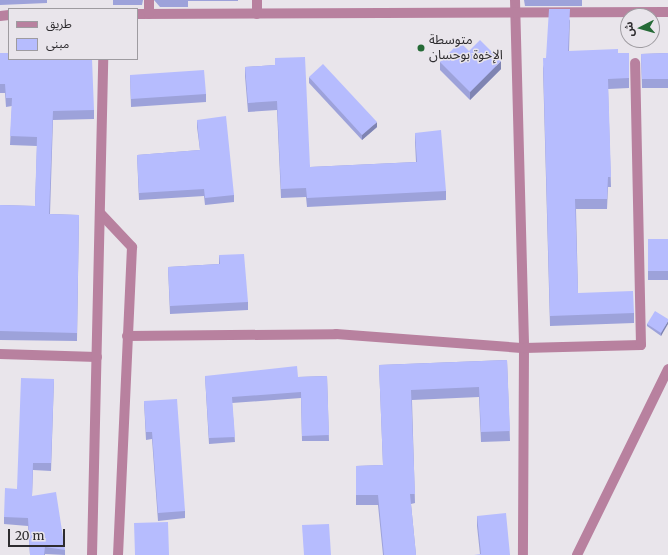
<!DOCTYPE html>
<html>
<head>
<meta charset="utf-8">
<style>
	body { margin:0 }
	#map { position:relative; width:668px; height:555px; overflow:hidden; background:#e9e5eb; font-family:Merriweather,"Noto Sans Arabic",serif }
	div>[style] { position:absolute }
	.street>* { height:10px; margin:-5px; padding:0 5px; transform-origin:5px; border-radius:5px; background:#b8819f }
	.wall>* { inset:0; background:#9da2da }
	.shaded-wall>* { inset:0; background:#7f84b2 }
	.building>* { inset:0; background:#b6bcfe }
	.dots>* { width:11px; height:11px; translate:-50% -50%; box-sizing:border-box; border:2px solid #e9e5eb; border-radius:50% }
	span { translate:-50% -50%; white-space:nowrap; text-align:center; line-height:1.15; -webkit-text-stroke:3px #e9e5eb; paint-order:stroke }
	.poi-label { font-size:13px; color:#2e2c2f }
	.left { translate:0 -50%; text-align:left }
	.legend { position:absolute; left:8px; top:8px; width:130px; height:52px; box-sizing:border-box; background:#e9e5eb; border:1px solid #9e9ba0; margin:0; padding:5px 7px; list-style:none; font-size:12px; color:#2e2c2f }
	.legend li { display:flex; align-items:center; gap:8px; height:20px }
	.legend b { width:20px; border:1px solid #9e9ba0 }
	.north { position:absolute; left:620px; top:8px; width:40px; height:40px; box-sizing:border-box; background:#e9e5eb; border:1px solid #9e9ba0; border-radius:50%; rotate:264deg; font-size:11px; font-weight:700; line-height:16px; text-align:center; color:#2e2c2f }
	.north::after { content:''; display:block; margin:auto; width:14px; height:18px; background:#256a36; clip-path:polygon(50% 0,100% 100%,50% 72%,0 100%) }
	.scale { position:absolute; left:8px; top:529px; width:57px; height:18px; box-sizing:border-box; border:2px solid #2e2c2f; border-top:0; padding-left:5px; font-size:12px; line-height:14px; white-space:nowrap; color:#2e2c2f; -webkit-text-stroke:3px #e9e5eb; paint-order:stroke }
</style>
</head>
<body>
<div id="map">
	<div class="street">
		<i style="left:257px;top:0;width:14px;rotate:90deg"></i>
		<i style="left:515px;top:0;width:348px;rotate:88.5deg"></i>
		<i style="left:524px;top:348px;width:207px;rotate:90.3deg"></i>
		<i style="left:137px;top:14px;width:531px;rotate:-0.22deg"></i>
		<i style="left:149px;top:14px;width:14px;rotate:-90deg"></i>
		<i style="left:0;top:16px;width:9px;rotate:-6deg"></i>
		<i style="left:100px;top:213px;width:47px;rotate:46.7deg"></i>
		<i style="left:132px;top:247px;width:308px;rotate:92.6deg"></i>
		<i style="left:127px;top:336px;width:209px;rotate:-0.5deg"></i>
		<i style="left:336px;top:334px;width:189px;rotate:4.3deg"></i>
		<i style="left:524px;top:348px;width:117px;rotate:-1.5deg"></i>
		<i style="left:641px;top:345px;width:282px;rotate:-91.2deg"></i>
		<i style="left:0;top:354px;width:97px;rotate:1.8deg"></i>
		<i style="left:92px;top:555px;width:496px;rotate:-88.7deg"></i>
		<i style="left:577px;top:555px;width:207px;rotate:-63.9deg"></i>
	</div>
	<div class="wall">
		<i style="clip-path:polygon(0 0,47px 0,47px 3px,0 5px)"></i>
		<i style="clip-path:polygon(113px 0,143px 0,142px 5px,113px 5px)"></i>
		<i style="clip-path:polygon(154px 0,238px 0,238px 1px,188px 1px,188px 7px,160px 7px)"></i>
		<i style="clip-path:polygon(524px 0,582px 0,582px 6px,525px 6px)"></i>
		<i style="clip-path:polygon(570px 19px,569px 51px,618px 53px,629px 53px,629px 88px,608px 89px,611px 187px,608px 187px,607px 209px,576px 209px,578px 293px,634px 313px,634px 323px,550px 326px,543px 68px,546px 58px)"></i>
		<i style="clip-path:polygon(469px 51px,501px 69px,470px 100px,440px 70px,440px 62px)"></i>
		<i style="clip-path:polygon(0 53px,52px 60px,94px 110px,94px 119px,53px 120px,50px 214px,79px 215px,77px 341px,0 340px,0 205px,35px 206px,37px 146px,10px 145px,12px 106px,6px 107px,5px 93px,0 93px)"></i>
		<i style="clip-path:polygon(668px 53px,668px 88px,642px 88px,641px 54px)"></i>
		<i style="clip-path:polygon(275px 65px,310px 167px,416px 162px,415px 142px,415px 133px,446px 191px,446px 200px,307px 207px,306px 197px,281px 198px,277px 110px,248px 112px,245px 76px,245px 67px)"></i>
		<i style="clip-path:polygon(130px 75px,206px 94px,206px 102px,131px 107px)"></i>
		<i style="clip-path:polygon(309px 77px,377px 127px,362px 140px,309px 83px)"></i>
		<i style="clip-path:polygon(197px 120px,234px 195px,234px 202px,205px 205px,204px 196px,139px 200px,137px 155px,200px 150px,197px 127px)"></i>
		<i style="clip-path:polygon(648px 239px,668px 239px,668px 280px,648px 280px)"></i>
		<i style="clip-path:polygon(219px 255px,248px 302px,248px 310px,170px 314px,168px 267px,219px 264px)"></i>
		<i style="clip-path:polygon(668px 319px,661px 336px,647px 326px,647px 324px)"></i>
		<i style="clip-path:polygon(507px 360px,510px 441px,481px 442px,479px 397px,412px 400px,415px 503px,411px 504px,416px 555px,383px 555px,378px 505px,356px 505px,356px 466px,383px 465px,379px 365px)"></i>
		<i style="clip-path:polygon(205px 376px,298px 377px,327px 376px,329px 441px,302px 441px,301px 398px,232px 403px,235px 442px,209px 444px)"></i>
		<i style="clip-path:polygon(54px 379px,51px 471px,33px 470px,32px 496px,65px 550px,65px 555px,45px 554px,45px 555px,30px 555px,28px 526px,4px 524px,4px 517px,17px 489px)"></i>
		<i style="clip-path:polygon(144px 401px,185px 511px,185px 518px,158px 521px,152px 439px,146px 440px)"></i>
		<i style="clip-path:polygon(477px 516px,510px 555px,480px 554px,477px 526px)"></i>
	</div>
	<div class="shaded-wall">
		<i style="clip-path:polygon(501px 61px,501px 69px,470px 100px,470px 92px)"></i>
		<i style="clip-path:polygon(377px 122px,377px 127px,362px 140px,362px 135px)"></i>
		<i style="clip-path:polygon(668px 321px,668px 324px,661px 336px,661px 333px)"></i>
	</div>
	<div class="building">
		<i style="clip-path:polygon(549px 9px,570px 9px,568px 51px,618px 49px,618px 53px,629px 53px,629px 78px,608px 79px,611px 177px,608px 177px,607px 199px,575px 199px,578px 293px,633px 291px,634px 313px,550px 316px,543px 58px,546px 58px)"></i>
		<i style="clip-path:polygon(480px 40px,501px 61px,470px 92px,440px 62px,460px 42px,469px 51px)"></i>
		<i style="clip-path:polygon(0 53px,9px 53px,9px 59px,52px 59px,52px 60px,92px 59px,94px 110px,53px 111px,49px 214px,79px 215px,77px 333px,0 331px,0 205px,35px 206px,37px 137px,10px 136px,12px 98px,6px 98px,5px 84px,0 84px)"></i>
		<i style="clip-path:polygon(668px 53px,668px 79px,642px 79px,641px 54px)"></i>
		<i style="clip-path:polygon(305px 57px,310px 167px,417px 162px,415px 133px,441px 130px,446px 191px,307px 198px,306px 188px,281px 189px,277px 101px,248px 103px,245px 67px,275px 65px,275px 58px)"></i>
		<i style="clip-path:polygon(323px 64px,377px 122px,362px 135px,309px 77px)"></i>
		<i style="clip-path:polygon(204px 70px,206px 94px,131px 99px,130px 75px)"></i>
		<i style="clip-path:polygon(226px 116px,234px 195px,205px 198px,204px 189px,139px 193px,137px 155px,200px 150px,197px 120px)"></i>
		<i style="clip-path:polygon(648px 239px,668px 239px,668px 271px,648px 271px)"></i>
		<i style="clip-path:polygon(244px 254px,248px 302px,170px 306px,168px 267px,220px 264px,219px 255px)"></i>
		<i style="clip-path:polygon(655px 311px,668px 319px,668px 321px,661px 333px,647px 324px)"></i>
		<i style="clip-path:polygon(507px 360px,510px 431px,481px 432px,479px 387px,411px 390px,415px 494px,410px 494px,416px 555px,384px 555px,378px 495px,356px 495px,356px 466px,383px 465px,379px 365px)"></i>
		<i style="clip-path:polygon(297px 366px,298px 377px,327px 376px,329px 435px,302px 436px,301px 392px,232px 397px,235px 437px,209px 438px,205px 376px)"></i>
		<i style="clip-path:polygon(21px 378px,54px 379px,51px 463px,33px 463px,32px 496px,56px 492px,65px 550px,45px 547px,44px 555px,30px 555px,28px 518px,4px 517px,5px 488px,17px 489px)"></i>
		<i style="clip-path:polygon(177px 399px,185px 511px,158px 513px,152px 432px,146px 432px,144px 401px)"></i>
		<i style="clip-path:polygon(506px 513px,510px 555px,474px 555px,481px 554px,477px 516px)"></i>
		<i style="clip-path:polygon(168px 522px,169px 555px,135px 555px,134px 523px)"></i>
		<i style="clip-path:polygon(329px 524px,331px 555px,304px 555px,302px 525px)"></i>
	</div>
	<div class="dots">
		<i style="left:421px;top:48px;background:#256a36"></i>
	</div>
	<div class="poi-label">
		<span class="left" style="left:429px;top:48px">متوسطة<br>الإخوة بوحسان</span>
	</div>
	<ul class="legend">
	<li><b style="height:5px;background:#b8819f"></b>طريق</li>
	<li><b style="height:11px;background:#b6bcfe"></b>مبنى</li>
	</ul>
	<div class="north">ش</div>
	<div class="scale">20 m</div>
</div>
</body>
</html>
